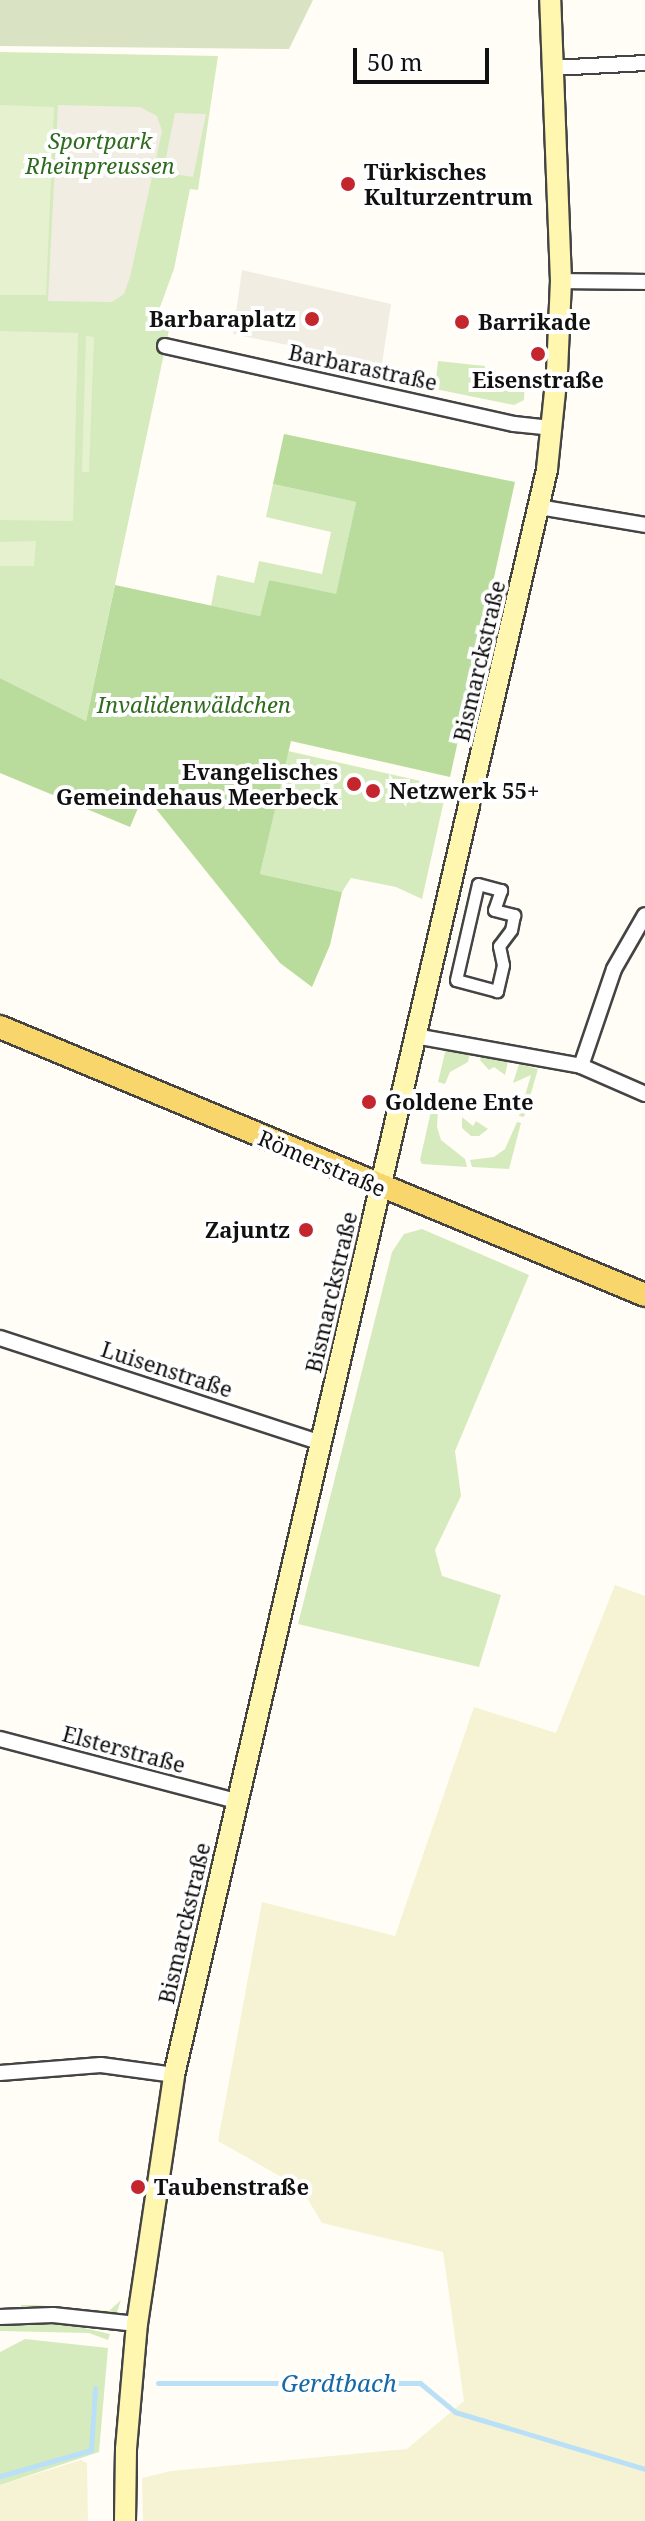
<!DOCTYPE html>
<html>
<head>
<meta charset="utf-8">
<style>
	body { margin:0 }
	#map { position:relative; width:645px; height:2521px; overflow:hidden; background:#fffdf5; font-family:"Noto Serif",serif }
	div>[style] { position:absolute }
	.farmland>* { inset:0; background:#f6f3d4 }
	.green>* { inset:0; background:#d5ebbd }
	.forest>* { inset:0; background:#b9dc9c }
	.cemetery>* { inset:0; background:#d9e3c4 }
	.pitch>* { inset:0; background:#e6f2cf }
	.plaza>* { inset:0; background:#f1ede2 }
	.stream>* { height:5px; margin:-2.5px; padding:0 2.5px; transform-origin:2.5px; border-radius:2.5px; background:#b9e0f7 }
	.roads { filter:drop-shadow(2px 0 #444) drop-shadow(-2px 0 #444) drop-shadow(0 2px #444) drop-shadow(0 -2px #444) }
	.pedestrian>* { height:11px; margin:-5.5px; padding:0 5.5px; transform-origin:5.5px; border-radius:5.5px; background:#fff }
	.minor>* { height:14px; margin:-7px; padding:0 7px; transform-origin:7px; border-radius:7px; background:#fff }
	.secondary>* { height:20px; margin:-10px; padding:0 10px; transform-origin:10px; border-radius:10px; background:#fff6b0 }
	.primary>* { height:22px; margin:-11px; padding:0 11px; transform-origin:11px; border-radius:11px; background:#f9d66b }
	.dots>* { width:22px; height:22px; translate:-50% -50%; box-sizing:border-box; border:4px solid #fff; border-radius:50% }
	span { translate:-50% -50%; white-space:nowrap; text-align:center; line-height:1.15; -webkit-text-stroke:8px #fff; paint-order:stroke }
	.park-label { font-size:22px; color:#2f6b1f; font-style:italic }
	.poi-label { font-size:22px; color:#111; font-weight:700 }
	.left { translate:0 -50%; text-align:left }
	.right { translate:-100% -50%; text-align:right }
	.street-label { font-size:22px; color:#111 }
	.water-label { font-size:24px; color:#1768a6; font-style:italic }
	.scale { position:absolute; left:353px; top:48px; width:136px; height:36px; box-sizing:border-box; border:4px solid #111; border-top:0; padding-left:10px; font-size:24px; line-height:28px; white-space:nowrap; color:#111; -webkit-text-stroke:6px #fff; paint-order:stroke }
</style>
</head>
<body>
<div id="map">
	<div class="farmland">
		<i style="clip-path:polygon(615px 1585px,645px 1596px,645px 2521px,143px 2521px,142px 2478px,171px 2471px,407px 2449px,464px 2401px,443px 2252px,322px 2223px,301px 2188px,218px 2141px,262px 1902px,395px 1936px,474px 1707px,556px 1733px)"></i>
		<i style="clip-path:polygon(81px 2460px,87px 2463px,88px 2521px,0 2521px,0 2485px)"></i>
	</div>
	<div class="green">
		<i style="clip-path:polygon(0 52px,218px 56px,198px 190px,190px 189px,174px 269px,153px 326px,169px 330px,86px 721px,0 678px)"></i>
		<i style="clip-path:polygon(438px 361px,485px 366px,485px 370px,491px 371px,492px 379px,525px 382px,524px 400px,514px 405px,435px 389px)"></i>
		<i style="clip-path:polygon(273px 484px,356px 502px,336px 595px,269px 580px,260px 616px,211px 606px,217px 575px,254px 583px,259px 561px,322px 574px,331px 532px,266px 517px)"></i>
		<i style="clip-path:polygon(288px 751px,447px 787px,422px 899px,396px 887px,351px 878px,342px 892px,260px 874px)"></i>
		<i style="clip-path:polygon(446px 1048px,470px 1053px,468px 1062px,450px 1072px,445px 1084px,438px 1082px)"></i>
		<i style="clip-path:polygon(481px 1056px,508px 1062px,505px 1075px,494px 1067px,489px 1070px,480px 1060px)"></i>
		<i style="clip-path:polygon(519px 1064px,538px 1069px,524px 1117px,519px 1116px,531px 1075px,513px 1083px)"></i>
		<i style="clip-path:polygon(432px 1107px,438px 1109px,437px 1127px,441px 1140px,465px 1159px,467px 1167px,422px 1164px,420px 1160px)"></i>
		<i style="clip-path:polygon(462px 1117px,473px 1126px,476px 1121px,488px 1129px,479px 1136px,471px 1136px,462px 1128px)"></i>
		<i style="clip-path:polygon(517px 1122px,521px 1123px,509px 1169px,472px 1167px,470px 1160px,494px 1157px,505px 1149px)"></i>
		<i style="clip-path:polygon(422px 1229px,529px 1275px,455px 1451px,461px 1496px,435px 1550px,442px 1576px,501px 1595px,479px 1667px,298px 1624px,392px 1252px,404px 1234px)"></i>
		<i style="clip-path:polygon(121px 2300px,117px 2312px,108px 2315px,21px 2309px,21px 2305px,34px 2305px,109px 2311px)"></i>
		<i style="clip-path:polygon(0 2322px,66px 2324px,110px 2334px,108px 2340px,89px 2333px,0 2331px)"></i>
		<i style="clip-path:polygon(25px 2339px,108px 2348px,99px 2452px,0 2485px,0 2352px)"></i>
	</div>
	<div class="forest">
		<i style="clip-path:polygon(284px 434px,515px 482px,450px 777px,291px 741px,260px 874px,342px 892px,330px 945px,312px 987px,280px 963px,144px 794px,130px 827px,0 773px,0 678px,86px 721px,115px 585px,260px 616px,269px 580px,336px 594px,356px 502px,273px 484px)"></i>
	</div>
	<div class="cemetery">
		<i style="clip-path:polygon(0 0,313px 0,289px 49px,0 46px)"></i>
	</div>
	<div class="pitch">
		<i style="clip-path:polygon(0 105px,54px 107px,46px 295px,0 295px)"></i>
		<i style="clip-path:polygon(0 331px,78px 333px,73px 521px,0 520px)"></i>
		<i style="clip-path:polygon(86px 336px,94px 337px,89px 472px,82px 472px)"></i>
		<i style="clip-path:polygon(36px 541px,34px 566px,0 566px,0 542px)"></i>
	</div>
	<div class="plaza">
		<i style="clip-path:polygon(58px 105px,140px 107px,157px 116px,162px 131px,130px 277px,124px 294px,112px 302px,48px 301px)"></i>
		<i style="clip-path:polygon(175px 113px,206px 114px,193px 177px,163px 172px)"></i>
		<i style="clip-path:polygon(242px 270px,391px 304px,382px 364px,233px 334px)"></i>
	</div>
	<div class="stream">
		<i style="left:158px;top:2383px;width:262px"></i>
		<i style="left:420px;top:2383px;width:45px;rotate:39.6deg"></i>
		<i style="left:455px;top:2412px;width:198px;rotate:16.7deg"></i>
		<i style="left:0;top:2476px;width:95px;rotate:-15.9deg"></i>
		<i style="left:91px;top:2450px;width:62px;rotate:-86.3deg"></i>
	</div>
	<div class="roads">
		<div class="pedestrian">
			<i style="left:478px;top:884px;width:24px;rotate:15deg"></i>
			<i style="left:501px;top:890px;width:21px;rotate:109deg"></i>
			<i style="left:494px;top:910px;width:21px;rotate:14deg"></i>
			<i style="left:514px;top:915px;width:15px;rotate:101deg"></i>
			<i style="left:511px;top:930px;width:20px;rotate:127deg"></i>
			<i style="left:499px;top:946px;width:19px;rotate:78deg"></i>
			<i style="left:503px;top:965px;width:27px;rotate:103deg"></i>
			<i style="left:497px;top:991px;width:42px;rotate:-165deg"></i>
			<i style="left:456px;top:980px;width:98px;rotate:-77.1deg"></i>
		</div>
		<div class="minor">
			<i style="left:553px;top:68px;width:92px;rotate:-3.1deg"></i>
			<i style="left:561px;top:281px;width:84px;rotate:0.7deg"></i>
			<i style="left:165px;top:346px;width:358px;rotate:12.6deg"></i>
			<i style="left:514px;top:424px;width:37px;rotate:6deg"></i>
			<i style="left:539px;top:507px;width:108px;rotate:9.6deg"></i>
			<i style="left:415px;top:1036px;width:169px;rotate:10.2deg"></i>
			<i style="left:581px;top:1066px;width:70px;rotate:23.6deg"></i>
			<i style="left:581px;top:1066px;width:102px;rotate:-71.2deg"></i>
			<i style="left:614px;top:969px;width:62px;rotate:-60.1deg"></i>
			<i style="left:0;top:1338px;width:338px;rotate:18.1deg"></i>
			<i style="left:0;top:1739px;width:245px;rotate:14.7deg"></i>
			<i style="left:0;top:2073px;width:101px;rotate:-4.5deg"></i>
			<i style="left:101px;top:2065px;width:74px;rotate:7.8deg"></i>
			<i style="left:0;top:2317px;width:53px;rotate:-2.2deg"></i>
			<i style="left:53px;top:2315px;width:84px;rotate:6.1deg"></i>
		</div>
		<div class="secondary">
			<i style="left:125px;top:2521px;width:72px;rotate:-89.2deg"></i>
			<i style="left:126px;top:2449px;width:125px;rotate:-85deg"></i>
			<i style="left:137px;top:2324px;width:252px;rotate:-81.5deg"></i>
			<i style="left:174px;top:2075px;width:1649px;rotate:-76.92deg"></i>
			<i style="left:547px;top:469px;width:98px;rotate:-84.1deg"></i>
			<i style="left:557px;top:372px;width:91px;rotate:-87.5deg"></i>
			<i style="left:561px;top:281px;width:281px;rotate:-92.2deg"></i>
		</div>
		<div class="primary">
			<i style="left:0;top:1027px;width:698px;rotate:22.56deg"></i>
		</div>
	</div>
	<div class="dots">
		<i style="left:348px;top:184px;background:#c4262e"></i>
		<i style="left:312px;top:319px;background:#c4262e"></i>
		<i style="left:462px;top:322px;background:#c4262e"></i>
		<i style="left:538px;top:354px;background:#c4262e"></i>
		<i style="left:354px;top:784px;background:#c4262e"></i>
		<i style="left:373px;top:791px;background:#c4262e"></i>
		<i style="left:369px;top:1102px;background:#c4262e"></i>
		<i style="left:306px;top:1230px;background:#c4262e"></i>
		<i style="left:138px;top:2187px;background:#c4262e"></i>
	</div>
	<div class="park-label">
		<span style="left:100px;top:153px">Sportpark<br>Rheinpreussen</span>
		<span style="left:194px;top:705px">Invalidenwäldchen</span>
	</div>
	<div class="poi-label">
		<span class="left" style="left:364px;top:184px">Türkisches<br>Kulturzentrum</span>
		<span class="right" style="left:296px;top:319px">Barbaraplatz</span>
		<span class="left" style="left:478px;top:322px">Barrikade</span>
		<span style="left:538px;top:380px">Eisenstraße</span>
		<span class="right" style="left:338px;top:784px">Evangelisches<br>Gemeindehaus Meerbeck</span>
		<span class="left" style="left:389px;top:791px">Netzwerk 55+</span>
		<span class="left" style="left:385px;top:1102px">Goldene Ente</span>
		<span class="right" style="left:290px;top:1230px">Zajuntz</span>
		<span class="left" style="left:154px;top:2187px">Taubenstraße</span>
	</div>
	<div class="street-label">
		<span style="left:363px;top:367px;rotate:12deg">Barbarastraße</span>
		<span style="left:479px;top:661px;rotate:-77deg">Bismarckstraße</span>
		<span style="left:322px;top:1163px;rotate:23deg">Römerstraße</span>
		<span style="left:331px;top:1292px;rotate:-77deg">Bismarckstraße</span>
		<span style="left:167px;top:1369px;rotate:18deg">Luisenstraße</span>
		<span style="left:124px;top:1749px;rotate:15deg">Elsterstraße</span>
		<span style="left:184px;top:1923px;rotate:-77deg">Bismarckstraße</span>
	</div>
	<div class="water-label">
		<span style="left:339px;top:2383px">Gerdtbach</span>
	</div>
	<div class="scale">50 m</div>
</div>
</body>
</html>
